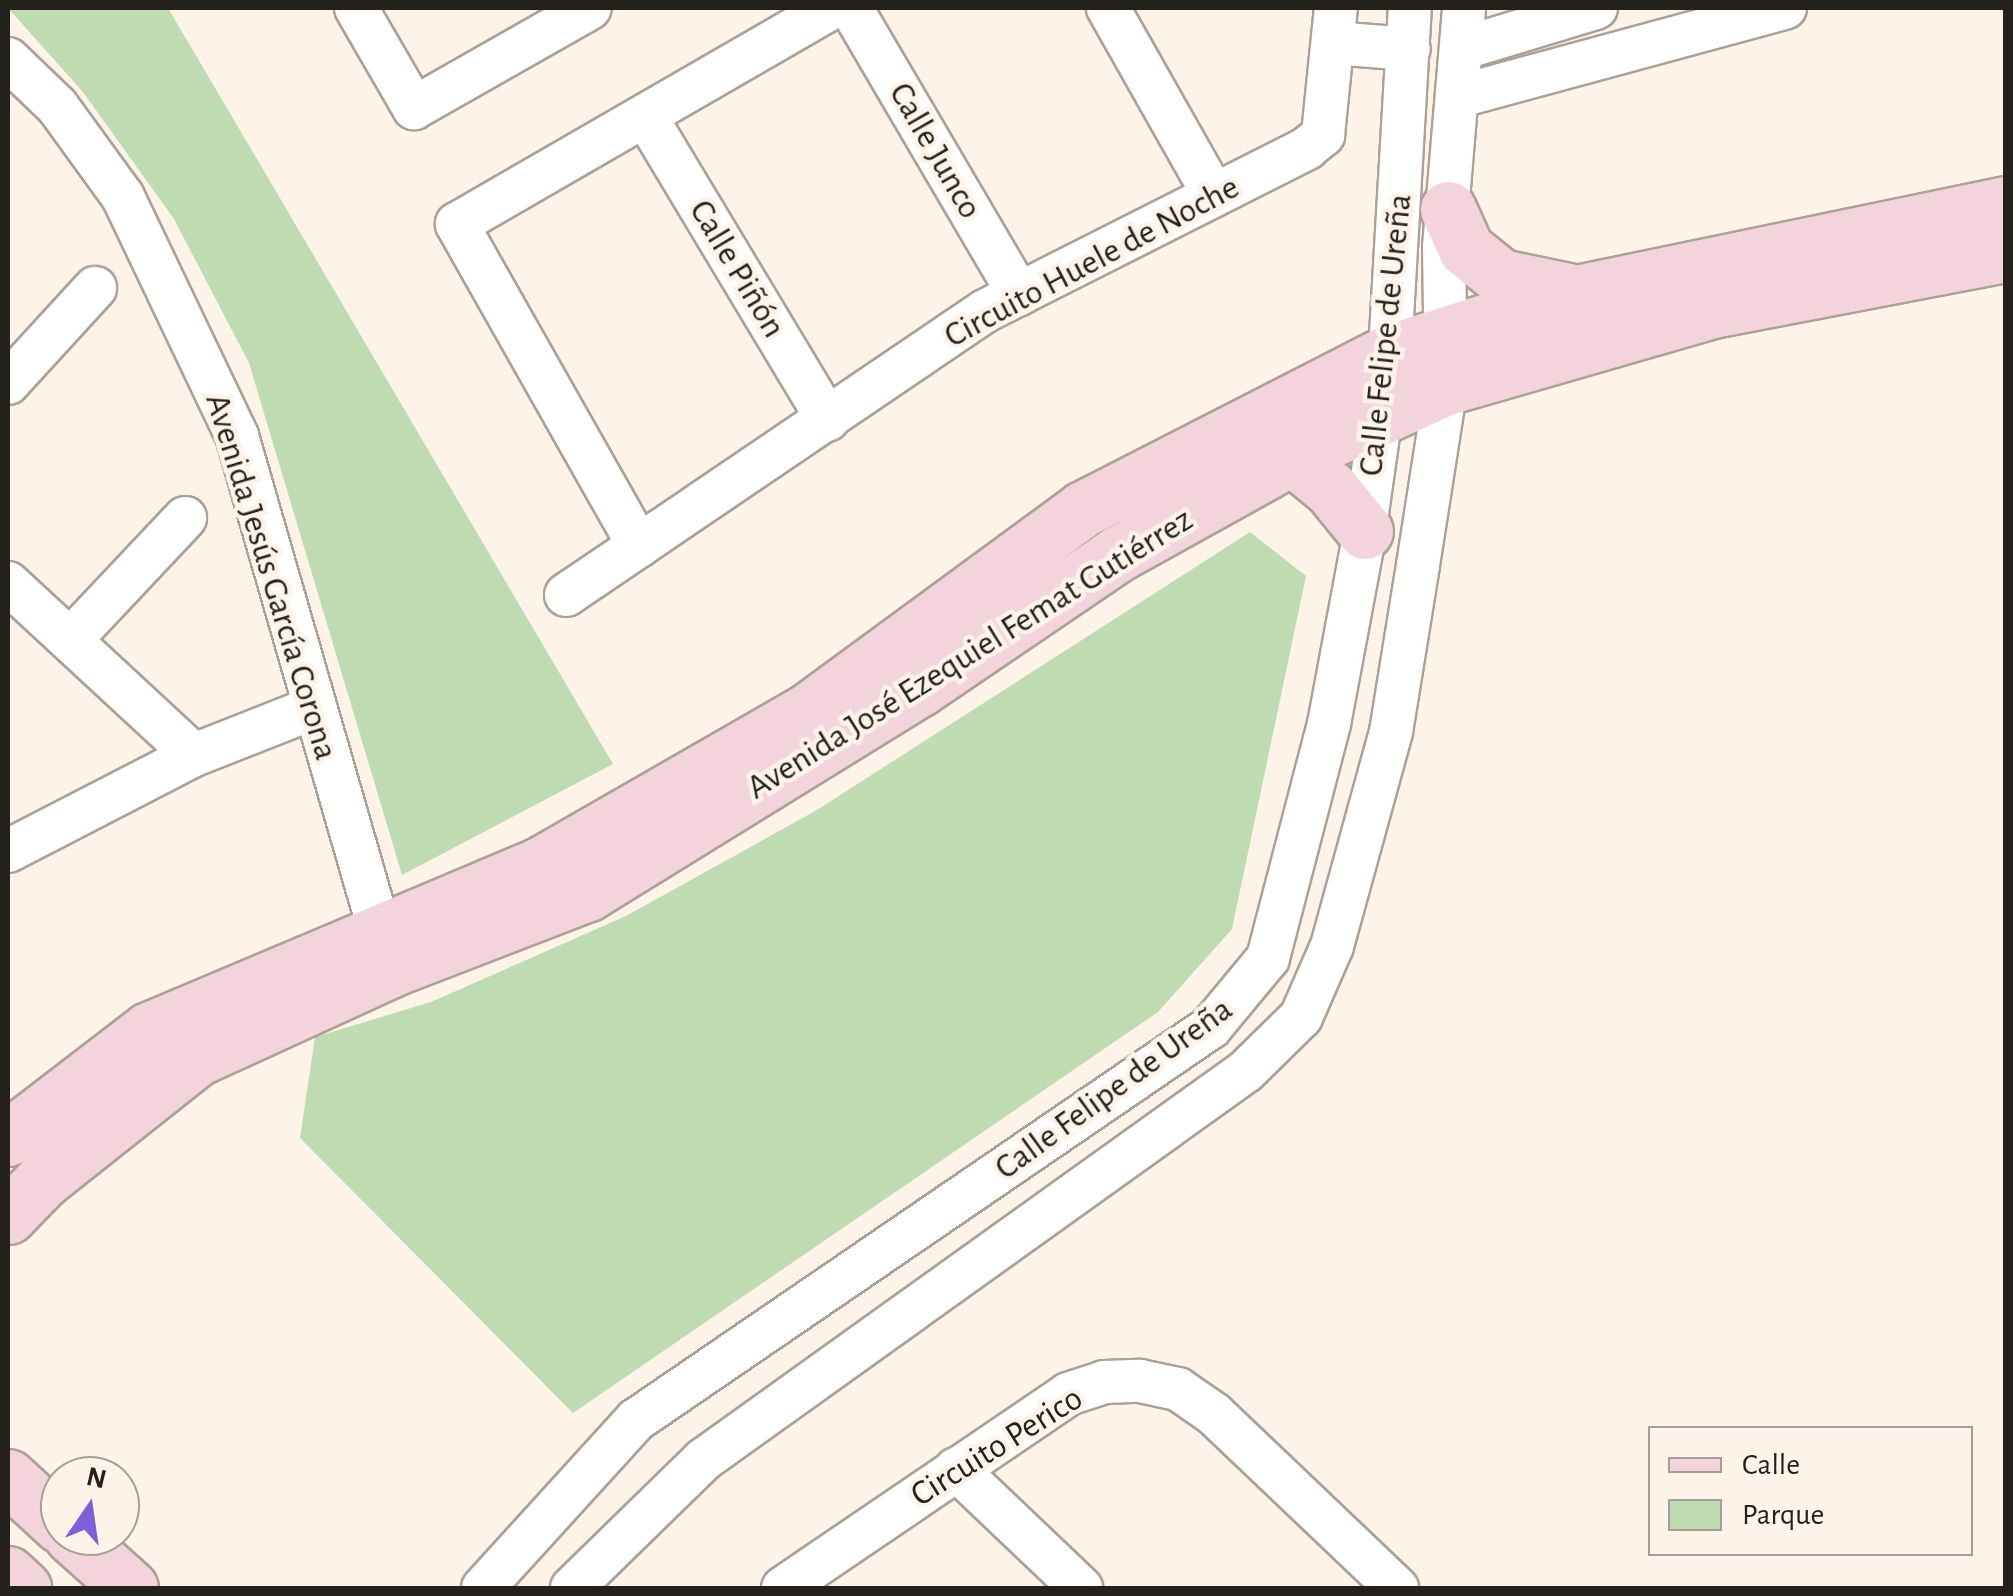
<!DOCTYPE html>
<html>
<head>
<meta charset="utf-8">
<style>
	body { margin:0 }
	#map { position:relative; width:2013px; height:1596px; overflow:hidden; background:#fdf3e8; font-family:"Alegreya Sans",sans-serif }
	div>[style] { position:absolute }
	.green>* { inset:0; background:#bfdbb1 }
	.roads { filter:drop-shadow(2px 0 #aba197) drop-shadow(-2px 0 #aba197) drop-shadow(0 2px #aba197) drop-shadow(0 -2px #aba197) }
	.street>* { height:42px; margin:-21px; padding:0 21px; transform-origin:21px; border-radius:21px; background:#fff }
	.secondary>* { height:55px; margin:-27.5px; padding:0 27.5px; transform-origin:27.5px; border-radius:27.5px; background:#f3d4dd }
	span { translate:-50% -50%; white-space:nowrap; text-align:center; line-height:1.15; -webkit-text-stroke:9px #fdf3e8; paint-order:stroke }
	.street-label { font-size:35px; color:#24211d }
	.frame { position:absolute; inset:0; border:10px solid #24211d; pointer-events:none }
	.legend { position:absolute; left:1648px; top:1426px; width:325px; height:130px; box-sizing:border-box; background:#fdf3e8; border:2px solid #a69f97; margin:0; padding:12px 18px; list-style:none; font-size:30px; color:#24211d }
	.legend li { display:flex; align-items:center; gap:20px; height:50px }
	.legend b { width:50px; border:2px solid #a69f97 }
	.north { position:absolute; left:40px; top:1456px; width:100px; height:100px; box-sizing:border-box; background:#fdf3e8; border:2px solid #a69f97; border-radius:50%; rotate:13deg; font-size:28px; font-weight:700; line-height:40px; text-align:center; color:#24211d }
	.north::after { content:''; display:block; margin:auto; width:35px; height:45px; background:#7e5fd9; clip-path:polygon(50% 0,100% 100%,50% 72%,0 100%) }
</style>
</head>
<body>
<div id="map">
	<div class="green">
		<i style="clip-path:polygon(8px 8px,168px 8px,613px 764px,402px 875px,249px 363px,174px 219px,83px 92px)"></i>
		<i style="clip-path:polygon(1250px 532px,1306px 576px,1232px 929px,1158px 1012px,573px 1413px,300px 1138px,315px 1037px,431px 1002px,626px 916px,817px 810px)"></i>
	</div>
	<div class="roads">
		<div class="street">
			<i style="left:356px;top:8px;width:116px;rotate:59.9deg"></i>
			<i style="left:414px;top:108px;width:202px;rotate:-29.6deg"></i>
			<i style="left:851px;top:8px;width:332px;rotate:59.6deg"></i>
			<i style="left:1108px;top:8px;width:215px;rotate:60.5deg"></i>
			<i style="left:1333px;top:43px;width:76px;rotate:4.5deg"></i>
			<i style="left:1464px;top:48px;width:138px;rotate:-16.9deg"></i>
			<i style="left:8px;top:59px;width:68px;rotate:43.8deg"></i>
			<i style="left:57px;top:106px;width:112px;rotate:54deg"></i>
			<i style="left:123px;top:197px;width:265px;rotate:64.5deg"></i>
			<i style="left:237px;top:436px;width:548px;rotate:73.91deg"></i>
			<i style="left:1460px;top:96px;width:337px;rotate:-15.2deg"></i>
			<i style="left:646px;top:117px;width:353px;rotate:59deg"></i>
			<i style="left:8px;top:383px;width:129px;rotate:-47.5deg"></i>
			<i style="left:639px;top:546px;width:370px;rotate:-119.5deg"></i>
			<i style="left:457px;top:224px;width:432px;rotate:-30deg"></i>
			<i style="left:8px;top:583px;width:253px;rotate:42.8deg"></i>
			<i style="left:566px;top:595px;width:506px;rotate:-34.13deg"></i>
			<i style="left:985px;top:311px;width:361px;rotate:-26.8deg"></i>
			<i style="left:1307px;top:148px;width:21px;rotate:-39deg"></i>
			<i style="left:1323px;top:135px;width:128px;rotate:-84.2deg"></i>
			<i style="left:72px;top:638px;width:165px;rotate:-46.7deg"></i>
			<i style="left:8px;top:851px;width:209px;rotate:-27.3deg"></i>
			<i style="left:194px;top:755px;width:126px;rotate:-21.5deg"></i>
			<i style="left:956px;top:1469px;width:173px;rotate:43.6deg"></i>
			<i style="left:483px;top:1588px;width:227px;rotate:-47.7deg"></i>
			<i style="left:636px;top:1420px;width:696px;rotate:-34.35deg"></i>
			<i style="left:1211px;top:1027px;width:89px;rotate:-50.4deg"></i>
			<i style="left:1268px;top:958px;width:242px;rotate:-75.4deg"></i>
			<i style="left:1329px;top:724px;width:179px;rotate:-79.4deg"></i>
			<i style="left:1362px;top:548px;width:198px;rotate:-81.9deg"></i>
			<i style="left:1390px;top:352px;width:345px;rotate:-86.7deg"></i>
			<i style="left:572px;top:1588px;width:183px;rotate:-44.3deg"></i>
			<i style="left:703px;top:1460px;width:668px;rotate:-35.62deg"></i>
			<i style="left:1246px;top:1071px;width:77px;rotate:-44.5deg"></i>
			<i style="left:1301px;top:1017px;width:77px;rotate:-66.4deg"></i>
			<i style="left:1332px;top:946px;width:222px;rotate:-74.6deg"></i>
			<i style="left:1391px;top:732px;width:169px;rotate:-80.8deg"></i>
			<i style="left:1418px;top:565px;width:180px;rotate:-81.1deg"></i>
			<i style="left:1446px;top:387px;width:140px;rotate:-90.8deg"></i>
			<i style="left:1444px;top:247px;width:240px;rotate:-85.2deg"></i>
			<i style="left:783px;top:1588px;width:345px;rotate:-34.2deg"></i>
			<i style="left:1068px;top:1394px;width:38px;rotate:-18deg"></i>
			<i style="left:1104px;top:1382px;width:36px;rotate:-2deg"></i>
			<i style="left:1140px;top:1381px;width:39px;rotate:12deg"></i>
			<i style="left:1178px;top:1389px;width:44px;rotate:34.8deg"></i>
			<i style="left:1214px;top:1414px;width:253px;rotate:43.6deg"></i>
		</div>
		<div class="secondary">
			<i style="left:1448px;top:209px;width:44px;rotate:65.8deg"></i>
			<i style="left:1466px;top:249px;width:45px;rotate:38.7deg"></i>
			<i style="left:1501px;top:277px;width:68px;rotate:11.8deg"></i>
			<i style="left:1292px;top:457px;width:50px;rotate:39.4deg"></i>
			<i style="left:1331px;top:489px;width:54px;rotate:51deg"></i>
			<i style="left:8px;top:1138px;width:178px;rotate:-37.5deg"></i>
			<i style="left:149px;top:1030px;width:424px;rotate:-22.9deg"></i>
			<i style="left:540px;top:865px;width:309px;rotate:-29.9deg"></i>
			<i style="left:808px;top:711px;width:341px;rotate:-36.3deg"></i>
			<i style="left:1083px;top:509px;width:345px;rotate:-27.1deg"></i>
			<i style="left:1390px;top:352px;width:195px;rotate:-17.6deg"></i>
			<i style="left:1576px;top:293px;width:439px;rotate:-11.7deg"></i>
			<i style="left:8px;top:1216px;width:50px;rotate:-45.8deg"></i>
			<i style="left:43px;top:1180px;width:196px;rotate:-38.4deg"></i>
			<i style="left:197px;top:1058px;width:213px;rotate:-24.6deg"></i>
			<i style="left:391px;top:969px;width:211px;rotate:-21.1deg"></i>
			<i style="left:588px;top:893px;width:390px;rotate:-31.7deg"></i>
			<i style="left:920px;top:688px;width:240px;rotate:-34.2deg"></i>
			<i style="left:1119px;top:553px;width:198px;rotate:-29deg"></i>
			<i style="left:1292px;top:457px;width:169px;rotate:-24.4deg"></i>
			<i style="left:1446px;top:387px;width:277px;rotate:-16.1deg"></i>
			<i style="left:1712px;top:310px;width:299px;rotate:-10.8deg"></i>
			<i style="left:8px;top:1477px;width:71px;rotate:42.7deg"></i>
			<i style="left:72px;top:1536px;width:78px;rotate:41.9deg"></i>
			<i style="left:8px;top:1574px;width:21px;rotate:43deg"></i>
		</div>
	</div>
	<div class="street-label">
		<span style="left:935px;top:151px;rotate:60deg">Calle Junco</span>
		<span style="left:1092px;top:262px;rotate:-28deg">Circuito Huele de Noche</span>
		<span style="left:737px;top:269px;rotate:59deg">Calle Piñón</span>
		<span style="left:1386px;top:335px;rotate:-84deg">Calle Felipe de Ureña</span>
		<span style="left:271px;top:577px;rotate:73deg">Avenida Jesús García Corona</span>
		<span style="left:970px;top:654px;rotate:-32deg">Avenida José Ezequiel Femat Gutiérrez</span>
		<span style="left:1114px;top:1089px;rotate:-36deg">Calle Felipe de Ureña</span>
		<span style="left:997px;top:1447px;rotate:-32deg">Circuito Perico</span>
	</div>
	<div class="frame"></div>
	<ul class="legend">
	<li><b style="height:12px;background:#f3d4dd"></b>Calle</li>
	<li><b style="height:28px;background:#bfdbb1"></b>Parque</li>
	</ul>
	<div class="north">N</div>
</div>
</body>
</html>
